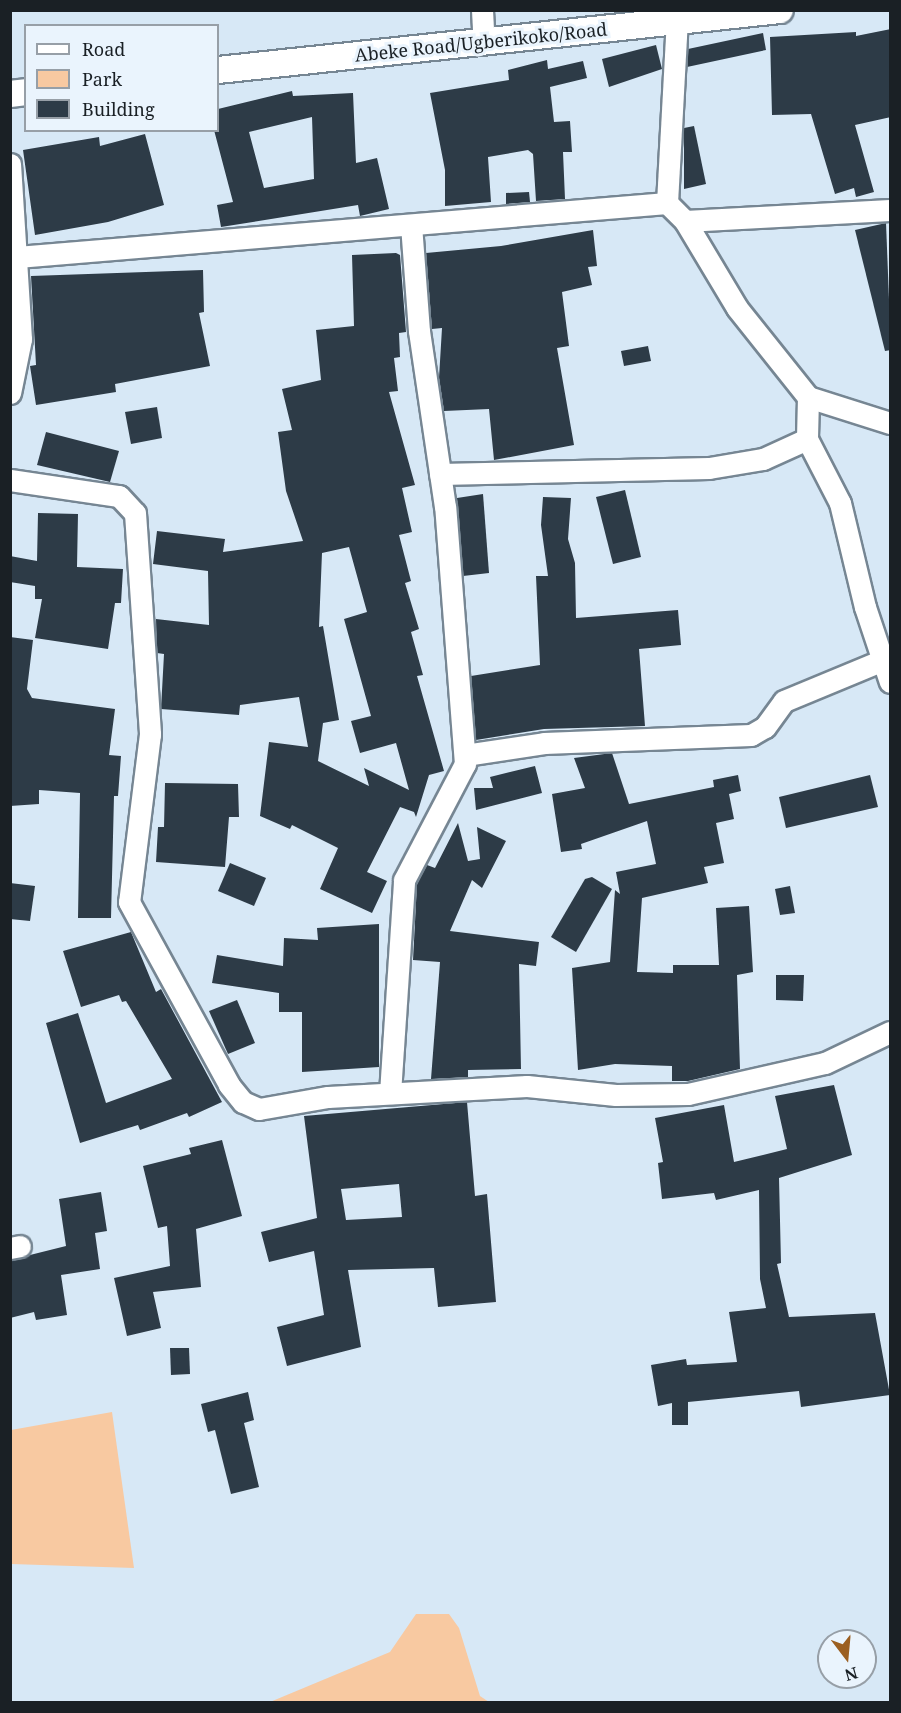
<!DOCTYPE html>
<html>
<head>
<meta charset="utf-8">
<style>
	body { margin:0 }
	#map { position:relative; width:901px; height:1713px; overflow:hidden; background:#d7e8f6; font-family:"Noto Serif",serif }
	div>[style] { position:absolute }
	.green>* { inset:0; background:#f8c9a1 }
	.building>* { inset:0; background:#2d3b47 }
	.roads { filter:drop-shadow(2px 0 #768693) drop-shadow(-2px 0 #768693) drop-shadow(0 2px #768693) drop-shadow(0 -2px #768693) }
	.minor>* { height:21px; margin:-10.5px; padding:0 10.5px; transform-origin:10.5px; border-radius:10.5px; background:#fff }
	.tertiary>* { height:26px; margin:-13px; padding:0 13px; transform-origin:13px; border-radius:13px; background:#fff }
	span { translate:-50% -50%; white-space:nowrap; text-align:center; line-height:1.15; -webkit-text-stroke:6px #eaf4fd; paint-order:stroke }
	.street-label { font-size:18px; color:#1a2025 }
	.frame { position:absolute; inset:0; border:12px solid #1a2025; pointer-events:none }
	.legend { position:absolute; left:24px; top:24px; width:195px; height:108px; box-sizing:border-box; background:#eaf4fd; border:2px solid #979fa7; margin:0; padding:8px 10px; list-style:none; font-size:18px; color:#1a2025 }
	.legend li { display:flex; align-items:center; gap:12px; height:30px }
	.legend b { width:30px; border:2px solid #979fa7 }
	.north { position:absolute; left:817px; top:1629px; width:60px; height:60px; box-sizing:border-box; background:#eaf4fd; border:2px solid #979fa7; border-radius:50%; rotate:164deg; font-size:16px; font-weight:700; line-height:24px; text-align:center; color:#1a2025 }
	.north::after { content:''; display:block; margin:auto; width:21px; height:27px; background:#9b5f21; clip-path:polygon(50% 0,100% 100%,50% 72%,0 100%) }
</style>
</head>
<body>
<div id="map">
	<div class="green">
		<i style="clip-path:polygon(112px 1412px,134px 1568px,11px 1564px,11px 1430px)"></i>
		<i style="clip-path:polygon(416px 1614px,449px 1614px,459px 1628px,480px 1696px,489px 1702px,270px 1702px,390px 1652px)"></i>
	</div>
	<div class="building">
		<i style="clip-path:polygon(891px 29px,891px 117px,855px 125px,874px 192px,856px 197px,854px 188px,835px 194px,811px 114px,772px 115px,770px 37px,856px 32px,856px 36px)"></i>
		<i style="clip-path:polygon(763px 33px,766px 50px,687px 67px,688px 49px)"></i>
		<i style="clip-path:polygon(656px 45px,662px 69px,609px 87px,602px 59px)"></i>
		<i style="clip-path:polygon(547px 60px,548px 69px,583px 61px,587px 78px,550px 87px,554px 122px,570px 121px,572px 152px,563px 152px,565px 199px,536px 201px,533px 154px,528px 150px,488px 157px,491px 202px,445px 206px,445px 170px,430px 93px,509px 80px,508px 70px)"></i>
		<i style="clip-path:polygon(evenodd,292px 91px,293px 96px,353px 93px,356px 163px,377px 158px,389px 209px,360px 216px,358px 205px,221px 227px,217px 205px,233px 202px,214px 130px,218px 109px,292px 91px,312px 117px,314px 179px,264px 188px,249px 132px,312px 117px)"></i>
		<i style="clip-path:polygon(694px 126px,706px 184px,684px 189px,684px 128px)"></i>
		<i style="clip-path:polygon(145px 134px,164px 205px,108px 222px,35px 235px,23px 150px,99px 137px,100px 146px)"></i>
		<i style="clip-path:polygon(529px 192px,530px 202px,506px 204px,506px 193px)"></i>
		<i style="clip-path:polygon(886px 223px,891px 350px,885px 351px,855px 230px)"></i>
		<i style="clip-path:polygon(593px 230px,597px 266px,588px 267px,592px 285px,562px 292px,569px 346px,557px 348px,574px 445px,494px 460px,489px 409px,444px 411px,439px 378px,442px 328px,432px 329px,426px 253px,501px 246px)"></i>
		<i style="clip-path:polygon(evenodd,396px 253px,400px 255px,406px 332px,399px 333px,400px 357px,394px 358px,398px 391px,389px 392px,415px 485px,402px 488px,412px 532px,399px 535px,411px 581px,405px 583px,419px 629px,411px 632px,423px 675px,417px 676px,444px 771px,429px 775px,416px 817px,414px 812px,400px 807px,367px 872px,387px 881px,372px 913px,320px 889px,338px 848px,292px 825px,290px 829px,260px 816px,269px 742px,308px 747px,299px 697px,240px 705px,239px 715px,161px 709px,164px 654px,157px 653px,156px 619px,209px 625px,208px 571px,153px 564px,157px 531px,225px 539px,223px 552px,303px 541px,286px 491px,278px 432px,292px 430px,282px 389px,321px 380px,316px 330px,354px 326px,352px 255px,396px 253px,349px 547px,367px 612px,344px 619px,371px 716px,351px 721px,360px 753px,396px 743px,409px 790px,364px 768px,369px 786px,318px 761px,323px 723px,339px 720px,323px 626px,319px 627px,322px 553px,349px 547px)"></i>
		<i style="clip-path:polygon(203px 270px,204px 312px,199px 313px,210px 366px,115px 384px,116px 392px,36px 405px,30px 366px,36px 365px,31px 276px)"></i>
		<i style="clip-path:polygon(648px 346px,651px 361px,624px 366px,621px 351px)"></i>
		<i style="clip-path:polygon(157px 407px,162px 438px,131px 444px,125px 412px)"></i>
		<i style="clip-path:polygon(46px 432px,119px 451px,110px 482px,37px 465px)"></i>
		<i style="clip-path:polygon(625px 490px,641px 557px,613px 564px,596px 497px)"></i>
		<i style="clip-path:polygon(483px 494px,489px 573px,463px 576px,457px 498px)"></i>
		<i style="clip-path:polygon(543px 497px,571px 498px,568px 539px,575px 563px,576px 618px,678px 610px,681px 645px,639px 649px,645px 726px,544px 729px,476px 740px,471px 676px,540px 665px,536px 576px,548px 576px,541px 525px)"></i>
		<i style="clip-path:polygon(38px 513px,78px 514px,77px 567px,123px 569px,121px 603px,115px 603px,108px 649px,35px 638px,42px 599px,35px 599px,35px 586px,10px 582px,10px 556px,37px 561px)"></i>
		<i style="clip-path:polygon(10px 637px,33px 640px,27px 689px,32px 698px,115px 709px,109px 755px,121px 756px,118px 796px,114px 796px,111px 918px,78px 918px,80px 793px,39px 790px,39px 804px,10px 806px)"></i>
		<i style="clip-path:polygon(612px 753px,629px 804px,714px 787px,713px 780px,738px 775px,741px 791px,729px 794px,734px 819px,716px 823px,724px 863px,704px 867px,708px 883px,642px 898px,637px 972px,673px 973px,673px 965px,719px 965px,716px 908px,749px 906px,753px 972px,737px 975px,740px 1069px,688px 1081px,672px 1081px,672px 1066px,615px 1064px,578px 1070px,572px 968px,610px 962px,615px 890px,620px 894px,616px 872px,656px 864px,647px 821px,581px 844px,582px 849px,561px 852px,552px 794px,585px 788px,574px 758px)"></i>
		<i style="clip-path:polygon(535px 766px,542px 793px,476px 810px,474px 788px,493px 788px,490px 777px)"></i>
		<i style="clip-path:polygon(870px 775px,878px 807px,786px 828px,779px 797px)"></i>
		<i style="clip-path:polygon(165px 783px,238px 784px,239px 817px,229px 817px,225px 867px,156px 862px,158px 827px,164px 827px)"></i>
		<i style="clip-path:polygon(458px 823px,468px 861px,480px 859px,477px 827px,506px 841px,482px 888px,472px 880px,450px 931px,539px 942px,536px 966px,519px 964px,521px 1069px,468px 1070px,468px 1077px,431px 1079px,440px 962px,413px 960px,417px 884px,427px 865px,435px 868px)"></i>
		<i style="clip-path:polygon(230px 863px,266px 878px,254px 906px,218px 891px)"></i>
		<i style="clip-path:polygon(592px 877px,612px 889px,576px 952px,551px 937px,585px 879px)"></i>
		<i style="clip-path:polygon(10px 883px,35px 886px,30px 921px,10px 919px)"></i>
		<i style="clip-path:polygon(790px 886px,795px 913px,780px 915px,775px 889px)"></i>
		<i style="clip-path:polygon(379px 924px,379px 1067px,302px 1072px,302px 1012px,279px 1012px,279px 993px,212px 983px,217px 955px,283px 966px,284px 938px,318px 940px,317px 928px)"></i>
		<i style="clip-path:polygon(131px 932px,156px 992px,161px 989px,222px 1102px,189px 1117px,187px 1113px,140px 1130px,138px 1125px,80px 1143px,46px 1023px,78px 1013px,106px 1103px,172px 1079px,126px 1001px,122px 1002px,119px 995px,81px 1007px,63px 951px)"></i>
		<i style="clip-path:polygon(776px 975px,804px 975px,803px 1001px,776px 1000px)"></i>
		<i style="clip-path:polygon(237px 1000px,255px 1043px,228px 1054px,209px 1011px)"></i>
		<i style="clip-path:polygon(834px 1085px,852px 1155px,779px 1178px,781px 1263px,777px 1264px,789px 1317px,875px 1313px,890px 1395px,801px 1407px,799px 1391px,688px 1402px,688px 1425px,672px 1425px,672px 1403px,658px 1406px,651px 1365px,686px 1359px,687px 1365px,737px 1362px,729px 1312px,766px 1308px,760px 1279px,759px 1190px,716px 1200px,714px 1193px,662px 1199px,658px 1163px,663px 1162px,655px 1118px,724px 1105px,734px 1162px,787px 1149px,775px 1096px)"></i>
		<i style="clip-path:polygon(evenodd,467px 1102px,475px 1196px,487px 1194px,496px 1302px,438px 1307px,434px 1268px,348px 1270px,361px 1347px,287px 1366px,277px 1327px,324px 1315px,314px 1251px,269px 1262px,261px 1232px,317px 1218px,304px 1116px,467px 1102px,399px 1184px,402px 1217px,346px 1220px,341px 1189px,399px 1184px)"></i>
		<i style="clip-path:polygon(222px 1140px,242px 1216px,196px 1229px,201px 1287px,153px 1292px,161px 1328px,127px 1336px,114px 1278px,170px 1266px,167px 1226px,158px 1228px,143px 1166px,191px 1154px,189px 1148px)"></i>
		<i style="clip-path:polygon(101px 1192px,107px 1231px,95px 1233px,100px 1269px,61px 1275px,67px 1315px,36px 1320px,34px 1312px,10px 1318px,10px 1260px,66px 1246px,59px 1199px)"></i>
		<i style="clip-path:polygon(170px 1348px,189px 1348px,190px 1374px,171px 1375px)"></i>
		<i style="clip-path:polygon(248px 1392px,254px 1420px,244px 1423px,259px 1487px,231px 1494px,215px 1430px,208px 1432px,201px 1404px)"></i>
	</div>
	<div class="roads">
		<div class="minor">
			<i style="left:482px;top:10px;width:33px;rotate:87deg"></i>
			<i style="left:10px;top:164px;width:175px;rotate:86.4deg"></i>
			<i style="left:21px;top:339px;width:55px;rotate:101.5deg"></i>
			<i style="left:667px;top:203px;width:25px;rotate:45deg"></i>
			<i style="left:685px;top:221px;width:101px;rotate:59.1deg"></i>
			<i style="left:737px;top:308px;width:114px;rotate:51.4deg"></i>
			<i style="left:808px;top:397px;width:42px;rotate:91.4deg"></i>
			<i style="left:807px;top:439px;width:72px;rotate:62.7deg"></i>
			<i style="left:840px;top:503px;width:107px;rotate:76.5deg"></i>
			<i style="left:865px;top:607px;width:79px;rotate:71.6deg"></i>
			<i style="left:685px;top:221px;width:205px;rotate:-3.1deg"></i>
			<i style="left:17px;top:257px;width:652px;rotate:-4.75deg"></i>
			<i style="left:667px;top:203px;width:182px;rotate:-86.9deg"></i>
			<i style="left:808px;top:397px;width:86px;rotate:17.6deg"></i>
			<i style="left:440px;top:474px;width:269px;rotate:-1.3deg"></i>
			<i style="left:709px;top:468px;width:55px;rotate:-9.5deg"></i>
			<i style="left:763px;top:459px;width:48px;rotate:-24.4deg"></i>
			<i style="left:10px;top:480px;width:110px;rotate:8.4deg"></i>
			<i style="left:119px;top:496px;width:23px;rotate:47deg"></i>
			<i style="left:135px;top:513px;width:222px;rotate:86.1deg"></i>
			<i style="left:150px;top:734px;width:169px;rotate:97.1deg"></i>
			<i style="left:129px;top:902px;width:209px;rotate:61.3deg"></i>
			<i style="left:229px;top:1085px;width:22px;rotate:51deg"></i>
			<i style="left:243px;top:1102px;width:17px;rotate:24deg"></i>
			<i style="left:259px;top:1109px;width:70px;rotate:-9.9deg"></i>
			<i style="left:328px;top:1097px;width:199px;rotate:-3.2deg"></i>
			<i style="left:527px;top:1086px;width:89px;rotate:5.8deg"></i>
			<i style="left:616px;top:1095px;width:72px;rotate:-0.8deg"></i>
			<i style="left:688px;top:1094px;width:140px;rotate:-12.8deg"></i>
			<i style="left:825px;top:1063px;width:72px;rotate:-25.5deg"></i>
			<i style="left:465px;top:755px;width:80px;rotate:-8.6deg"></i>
			<i style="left:544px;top:743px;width:207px;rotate:-2.2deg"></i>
			<i style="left:751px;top:735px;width:16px;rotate:-30deg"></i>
			<i style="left:765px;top:727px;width:32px;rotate:-54deg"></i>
			<i style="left:784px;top:701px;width:107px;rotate:-22.5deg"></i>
			<i style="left:390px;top:1093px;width:213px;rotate:-86.2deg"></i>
			<i style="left:404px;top:880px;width:131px;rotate:-62.3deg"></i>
			<i style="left:465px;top:764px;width:258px;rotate:-94.4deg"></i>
			<i style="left:445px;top:507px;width:178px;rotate:-98.4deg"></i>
			<i style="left:419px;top:331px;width:106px;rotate:-94.3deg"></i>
			<i style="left:10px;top:1248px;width:10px;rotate:-11deg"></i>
		</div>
		<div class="tertiary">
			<i style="left:218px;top:70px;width:565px;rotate:-6.09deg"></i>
			<i style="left:10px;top:94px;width:16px;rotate:-7deg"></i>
		</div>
	</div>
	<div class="street-label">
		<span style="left:481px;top:42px;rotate:-6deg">Abeke Road/Ugberikoko/Road</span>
	</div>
	<div class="frame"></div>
	<ul class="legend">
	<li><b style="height:8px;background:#fff"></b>Road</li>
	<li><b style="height:16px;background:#f8c9a1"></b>Park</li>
	<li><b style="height:16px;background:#2d3b47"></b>Building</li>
	</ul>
	<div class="north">N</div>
</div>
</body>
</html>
